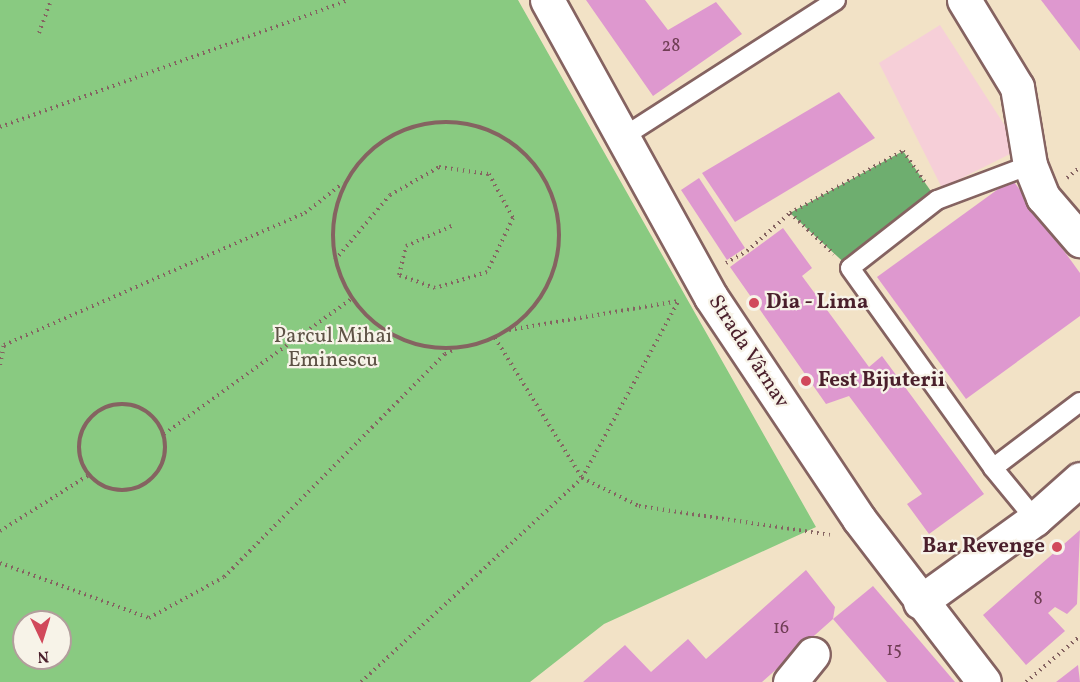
<!DOCTYPE html>
<html>
<head>
<meta charset="utf-8">
<style>
	body { margin:0 }
	#map { position:relative; width:1080px; height:682px; overflow:hidden; background:#f2e2c6; font-family:Vollkorn,serif }
	div>[style] { position:absolute }
	.built>* { inset:0; background:#f6cfd8 }
	.green>* { inset:0; background:#89ca81 }
	.forest>* { inset:0; background:#6eae6f }
	.building>* { inset:0; background:#de98cf }
	.path>* { height:4px; margin-top:-2px; transform-origin:0; background:repeating-linear-gradient(90deg,#856361 0 1.5px,transparent 0 6px) }
	.path>.ring { margin:-2px; padding:0; box-sizing:content-box; background:none; border:4px solid #856361; border-radius:50% }
	.roads { filter:drop-shadow(2px 0 #856361) drop-shadow(-2px 0 #856361) drop-shadow(0 2px #856361) drop-shadow(0 -2px #856361) }
	.lane>* { height:18px; margin:-9px; padding:0 9px; transform-origin:9px; border-radius:9px; background:#fff }
	.street>* { height:33px; margin:-16.5px; padding:0 16.5px; transform-origin:16.5px; border-radius:16.5px; background:#fff }
	.dots>* { width:16px; height:16px; translate:-50% -50%; box-sizing:border-box; border:3px solid #f7f3e8; border-radius:50% }
	span { translate:-50% -50%; white-space:nowrap; text-align:center; line-height:1.15; -webkit-text-stroke:4.5px #f7f3e8; paint-order:stroke }
	.number-label { font-size:18px; color:#6f3d54 }
	.number-label span { -webkit-text-stroke-width:0 }
	.poi-label { font-size:21px; color:#4a1f2b; font-weight:700 }
	.left { translate:0 -50%; text-align:left }
	.right { translate:-100% -50%; text-align:right }
	.park-label { font-size:21px; color:#5d5245 }
	.street-label { font-size:21px; color:#4a1f2b }
	.north { position:absolute; left:12px; top:610px; width:60px; height:60px; box-sizing:border-box; background:#f7f3e8; border:2px solid #b29e9c; border-radius:50%; rotate:176deg; font-size:16px; font-weight:700; line-height:24px; text-align:center; color:#4a1f2b }
	.north::after { content:''; display:block; margin:auto; width:21px; height:27px; background:#d1495b; clip-path:polygon(50% 0,100% 100%,50% 72%,0 100%) }
</style>
</head>
<body>
<div id="map">
	<div class="built">
		<i style="clip-path:polygon(940px 25px,1020px 149px,942px 188px,879px 63px)"></i>
	</div>
	<div class="green">
		<i style="clip-path:polygon(evenodd,0 0,518px 0,816px 527px,604px 624px,530px 682px,0 682px,0 0,24px 622px,60px 622px,60px 658px,24px 658px,24px 622px)"></i>
	</div>
	<div class="forest">
		<i style="clip-path:polygon(903px 151px,937px 200px,850px 268px,790px 213px)"></i>
	</div>
	<div class="building">
		<i style="clip-path:polygon(586px 0,645px 0,668px 30px,716px 2px,742px 34px,653px 96px)"></i>
		<i style="clip-path:polygon(1041px 0,1080px 0,1080px 51px)"></i>
		<i style="clip-path:polygon(839px 92px,875px 138px,735px 222px,702px 173px)"></i>
		<i style="clip-path:polygon(699px 178px,745px 248px,727px 260px,681px 190px)"></i>
		<i style="clip-path:polygon(1012px 179px,1080px 273px,1080px 316px,966px 399px,877px 277px)"></i>
		<i style="clip-path:polygon(783px 228px,812px 268px,802px 276px,869px 367px,882px 356px,984px 494px,929px 534px,907px 504px,922px 494px,849px 396px,826px 404px,730px 267px)"></i>
		<i style="clip-path:polygon(1080px 530px,1077px 604px,1067px 614px,1055px 607px,1048px 613px,1065px 631px,1026px 665px,983px 615px)"></i>
		<i style="clip-path:polygon(806px 570px,835px 607px,833px 619px,762px 682px,583px 682px,625px 645px,651px 672px,688px 639px,706px 659px)"></i>
		<i style="clip-path:polygon(873px 586px,955px 682px,887px 682px,833px 619px)"></i>
		<i style="clip-path:polygon(1078px 665px,1080px 682px,1056px 682px)"></i>
	</div>
	<div class="path">
		<i style="left:39px;top:33px;width:35px;rotate:-70deg"></i>
		<i class="ring" style="left:333px;top:122px;width:222px;height:222px"></i>
		<i style="left:0;top:127px;width:370px;rotate:-20deg"></i>
		<i style="left:1067px;top:178px;width:17px;rotate:-40deg"></i>
		<i style="left:790px;top:213px;width:60px;rotate:43deg"></i>
		<i style="left:335px;top:260px;width:85px;rotate:-49.8deg"></i>
		<i style="left:390px;top:195px;width:56px;rotate:-29.7deg"></i>
		<i style="left:439px;top:167px;width:50px;rotate:8deg"></i>
		<i style="left:489px;top:174px;width:50px;rotate:61.4deg"></i>
		<i style="left:513px;top:218px;width:60px;rotate:115.7deg"></i>
		<i style="left:487px;top:272px;width:54px;rotate:162.9deg"></i>
		<i style="left:435px;top:288px;width:38px;rotate:-160deg"></i>
		<i style="left:399px;top:275px;width:30px;rotate:-76deg"></i>
		<i style="left:406px;top:246px;width:52px;rotate:-23.6deg"></i>
		<i style="left:726px;top:263px;width:24px;rotate:-30deg"></i>
		<i style="left:747px;top:251px;width:57px;rotate:-41.5deg"></i>
		<i style="left:790px;top:213px;width:129px;rotate:-28.8deg"></i>
		<i style="left:903px;top:151px;width:38px;rotate:55deg"></i>
		<i style="left:509px;top:330px;width:172px;rotate:-9.7deg"></i>
		<i style="left:495px;top:338px;width:165px;rotate:58.1deg"></i>
		<i style="left:582px;top:478px;width:64px;rotate:26.2deg"></i>
		<i style="left:639px;top:506px;width:193px;rotate:8.6deg"></i>
		<i style="left:0;top:365px;width:20px;rotate:-79deg"></i>
		<i style="left:4px;top:345px;width:329px;rotate:-23.7deg"></i>
		<i style="left:305px;top:213px;width:48px;rotate:-38.3deg"></i>
		<i class="ring" style="left:79px;top:404px;width:82px;height:82px"></i>
		<i style="left:164px;top:434px;width:231px;rotate:-35.8deg"></i>
		<i style="left:0;top:531px;width:105px;rotate:-32.2deg"></i>
		<i style="left:0;top:563px;width:159px;rotate:20.3deg"></i>
		<i style="left:149px;top:618px;width:85px;rotate:-28.7deg"></i>
		<i style="left:224px;top:577px;width:314px;rotate:-45.3deg"></i>
		<i style="left:445px;top:354px;width:11px;rotate:-27deg"></i>
		<i style="left:361px;top:682px;width:301px;rotate:-42.7deg"></i>
		<i style="left:582px;top:478px;width:200px;rotate:-61.4deg"></i>
		<i style="left:1026px;top:682px;width:71px;rotate:-40.4deg"></i>
	</div>
	<div class="roads">
		<div class="lane">
			<i style="left:623px;top:137px;width:253px;rotate:-32.7deg"></i>
			<i style="left:1030px;top:165px;width:99px;rotate:159.4deg"></i>
			<i style="left:937px;top:200px;width:110px;rotate:142deg"></i>
			<i style="left:850px;top:268px;width:246px;rotate:54.4deg"></i>
			<i style="left:993px;top:468px;width:66px;rotate:50.5deg"></i>
			<i style="left:993px;top:468px;width:109px;rotate:-37.2deg"></i>
		</div>
		<div class="street">
			<i style="left:547px;top:0;width:339px;rotate:61.1deg"></i>
			<i style="left:711px;top:297px;width:267px;rotate:56.3deg"></i>
			<i style="left:859px;top:519px;width:205px;rotate:52.5deg"></i>
			<i style="left:964px;top:0;width:102px;rotate:58.7deg"></i>
			<i style="left:1017px;top:87px;width:79px;rotate:80.5deg"></i>
			<i style="left:1030px;top:165px;width:35px;rotate:68deg"></i>
			<i style="left:1043px;top:197px;width:57px;rotate:49.3deg"></i>
			<i style="left:920px;top:602px;width:142px;rotate:-35.8deg"></i>
			<i style="left:1035px;top:519px;width:60px;rotate:-41.6deg"></i>
			<i style="left:790px;top:682px;width:36px;rotate:-51deg"></i>
		</div>
	</div>
	<div class="dots">
		<i style="left:754px;top:303px;background:#d1495b"></i>
		<i style="left:806px;top:381px;background:#d1495b"></i>
		<i style="left:1057px;top:547px;background:#d1495b"></i>
	</div>
	<div class="number-label">
		<span style="left:671px;top:47px">28</span>
		<span style="left:1038px;top:600px">8</span>
		<span style="left:781px;top:629px">16</span>
		<span style="left:894px;top:651px">15</span>
	</div>
	<div class="poi-label">
		<span class="left" style="left:766px;top:303px">Dia - Lima</span>
		<span class="left" style="left:818px;top:381px">Fest Bijuterii</span>
		<span class="right" style="left:1045px;top:547px">Bar Revenge</span>
	</div>
	<div class="park-label">
		<span style="left:333px;top:349px">Parcul Mihai<br>Eminescu</span>
	</div>
	<div class="street-label">
		<span style="left:748px;top:352px;rotate:57deg">Strada Vârnav</span>
	</div>
	<div class="north">N</div>
</div>
</body>
</html>
